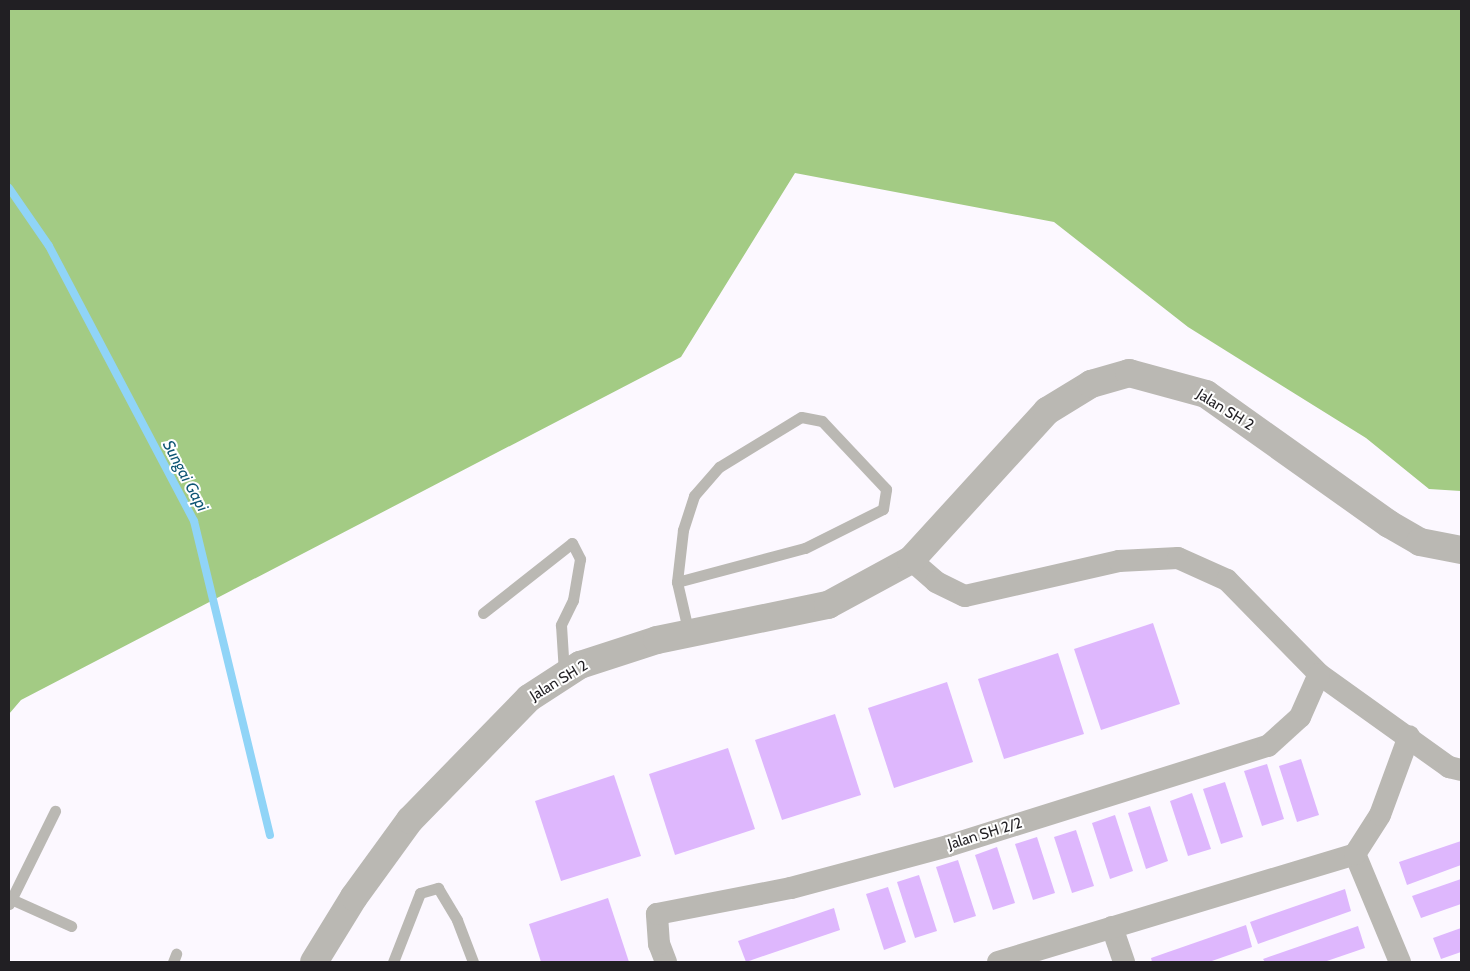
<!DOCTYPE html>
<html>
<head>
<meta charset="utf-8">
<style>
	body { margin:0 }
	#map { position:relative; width:1470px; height:971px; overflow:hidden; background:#fcf8ff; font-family:Cabin,sans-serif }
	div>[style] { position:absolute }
	.forest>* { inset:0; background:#a3cb84 }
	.stream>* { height:8px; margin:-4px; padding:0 4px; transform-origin:4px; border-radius:4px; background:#90d4f7 }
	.building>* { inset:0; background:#deb7fd }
	.service>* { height:11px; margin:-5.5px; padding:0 5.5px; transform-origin:5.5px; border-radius:5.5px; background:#bab8b3 }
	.minor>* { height:22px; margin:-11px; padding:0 11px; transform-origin:11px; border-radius:11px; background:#bab8b3 }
	.tertiary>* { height:28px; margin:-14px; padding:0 14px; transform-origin:14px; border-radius:14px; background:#bab8b3 }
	span { translate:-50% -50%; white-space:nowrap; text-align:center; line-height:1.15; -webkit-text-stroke:4px #fff; paint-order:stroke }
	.street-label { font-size:15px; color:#211f23 }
	.water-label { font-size:16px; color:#0f5674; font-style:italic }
	.frame { position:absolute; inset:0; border:10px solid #211f23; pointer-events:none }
</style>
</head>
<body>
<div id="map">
	<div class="forest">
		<i style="clip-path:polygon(9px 9px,1461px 9px,1461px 491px,1429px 489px,1366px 438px,1188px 327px,1054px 222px,795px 173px,681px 357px,21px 700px,9px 714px)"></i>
	</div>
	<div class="stream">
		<i style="left:9px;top:188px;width:70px;rotate:55.4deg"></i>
		<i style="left:49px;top:246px;width:311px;rotate:62.2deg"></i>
		<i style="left:194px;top:521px;width:323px;rotate:76.4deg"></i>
	</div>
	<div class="building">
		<i style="clip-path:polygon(1153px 623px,1180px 704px,1101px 730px,1074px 649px)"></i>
		<i style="clip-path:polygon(1058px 653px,1084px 734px,1004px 759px,978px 679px)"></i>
		<i style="clip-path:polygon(947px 682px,973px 762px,894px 788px,868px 708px)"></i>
		<i style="clip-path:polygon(835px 714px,861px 795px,782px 820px,755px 740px)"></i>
		<i style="clip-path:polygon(728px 748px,755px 829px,675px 855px,649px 774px)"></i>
		<i style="clip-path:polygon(1301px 759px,1319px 815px,1297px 822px,1279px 766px)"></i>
		<i style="clip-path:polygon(1267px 764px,1284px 819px,1262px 826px,1244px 771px)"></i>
		<i style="clip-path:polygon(614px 775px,641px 856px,561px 881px,535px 801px)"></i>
		<i style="clip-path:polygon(1225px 782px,1243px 837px,1221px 844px,1203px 789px)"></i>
		<i style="clip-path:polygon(1192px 793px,1211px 849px,1188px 856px,1170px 801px)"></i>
		<i style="clip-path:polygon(1150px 806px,1168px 861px,1146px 869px,1128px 813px)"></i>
		<i style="clip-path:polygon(1115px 815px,1133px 871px,1110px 879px,1092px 823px)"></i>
		<i style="clip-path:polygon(1076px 830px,1094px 886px,1072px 893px,1054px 837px)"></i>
		<i style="clip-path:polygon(1037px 837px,1055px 893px,1033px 900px,1015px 844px)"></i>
		<i style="clip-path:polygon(1461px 841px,1461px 865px,1407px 885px,1399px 862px)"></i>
		<i style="clip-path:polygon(997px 847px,1015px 903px,993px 910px,975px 855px)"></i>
		<i style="clip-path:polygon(958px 860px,976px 916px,954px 923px,936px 867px)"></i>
		<i style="clip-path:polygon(919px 875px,937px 931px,915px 938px,897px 882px)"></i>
		<i style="clip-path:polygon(1461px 879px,1461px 904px,1421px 918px,1412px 896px)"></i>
		<i style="clip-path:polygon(888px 887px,906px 942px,884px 950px,866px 894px)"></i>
		<i style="clip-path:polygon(1345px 889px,1351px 911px,1258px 944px,1250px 922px)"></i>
		<i style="clip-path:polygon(608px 898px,629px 962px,541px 962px,529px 924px)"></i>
		<i style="clip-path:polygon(834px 908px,840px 930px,746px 962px,738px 941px)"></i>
		<i style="clip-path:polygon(1246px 925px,1252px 947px,1209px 962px,1152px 962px,1151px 958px)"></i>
		<i style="clip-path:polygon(1358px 926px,1365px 948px,1324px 962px,1265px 962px,1263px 959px)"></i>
		<i style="clip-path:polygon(1461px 928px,1461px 952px,1441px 959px,1433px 938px)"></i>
	</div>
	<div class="service">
		<i style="left:677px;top:582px;width:132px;rotate:-14.9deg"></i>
		<i style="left:805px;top:548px;width:87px;rotate:-26.6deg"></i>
		<i style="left:883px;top:509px;width:20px;rotate:-81deg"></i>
		<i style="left:886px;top:489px;width:93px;rotate:-133.3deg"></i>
		<i style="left:822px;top:421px;width:21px;rotate:-169deg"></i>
		<i style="left:801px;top:417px;width:96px;rotate:148.6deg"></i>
		<i style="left:719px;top:467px;width:38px;rotate:131deg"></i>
		<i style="left:694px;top:496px;width:36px;rotate:108deg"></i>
		<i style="left:683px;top:530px;width:52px;rotate:96.6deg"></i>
		<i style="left:677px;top:582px;width:53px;rotate:77deg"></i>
		<i style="left:483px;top:613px;width:113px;rotate:-38.2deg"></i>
		<i style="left:572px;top:543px;width:18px;rotate:63deg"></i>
		<i style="left:580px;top:559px;width:42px;rotate:99.7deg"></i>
		<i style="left:573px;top:600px;width:28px;rotate:116deg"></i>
		<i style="left:561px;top:625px;width:48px;rotate:86.4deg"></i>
		<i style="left:11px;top:899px;width:66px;rotate:24.2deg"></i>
		<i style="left:9px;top:904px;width:104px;rotate:-63.7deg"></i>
		<i style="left:173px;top:962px;width:9px;rotate:-69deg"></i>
		<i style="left:393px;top:962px;width:74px;rotate:-68.6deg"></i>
		<i style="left:420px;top:893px;width:19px;rotate:-16deg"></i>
		<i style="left:438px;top:888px;width:37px;rotate:59deg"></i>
		<i style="left:457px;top:920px;width:45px;rotate:69.1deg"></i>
	</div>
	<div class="minor">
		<i style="left:911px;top:560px;width:33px;rotate:41deg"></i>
		<i style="left:936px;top:582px;width:32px;rotate:26deg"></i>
		<i style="left:965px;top:596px;width:158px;rotate:-12.8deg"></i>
		<i style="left:1119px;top:561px;width:59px;rotate:-2.9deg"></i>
		<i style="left:1178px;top:558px;width:54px;rotate:24.2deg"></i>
		<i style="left:1227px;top:580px;width:132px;rotate:45.6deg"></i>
		<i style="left:1319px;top:674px;width:160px;rotate:35.6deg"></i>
		<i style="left:1449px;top:767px;width:12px;rotate:14deg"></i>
		<i style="left:1355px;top:854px;width:117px;rotate:67.4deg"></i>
		<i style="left:1112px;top:927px;width:37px;rotate:71deg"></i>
		<i style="left:666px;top:962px;width:19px;rotate:-111deg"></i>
		<i style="left:659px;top:944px;width:30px;rotate:-94deg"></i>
		<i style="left:657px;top:914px;width:136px;rotate:-11deg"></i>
		<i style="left:791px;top:888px;width:163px;rotate:-15deg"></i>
		<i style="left:948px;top:846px;width:335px;rotate:-17.4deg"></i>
		<i style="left:1268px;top:746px;width:43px;rotate:-42.2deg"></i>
		<i style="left:1300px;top:717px;width:47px;rotate:-66.2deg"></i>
		<i style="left:998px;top:962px;width:373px;rotate:-16.8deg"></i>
		<i style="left:1355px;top:854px;width:46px;rotate:-57.3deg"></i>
		<i style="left:1380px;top:815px;width:84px;rotate:-69.8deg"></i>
	</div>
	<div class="tertiary">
		<i style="left:314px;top:962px;width:76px;rotate:-58.4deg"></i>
		<i style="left:354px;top:897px;width:95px;rotate:-54deg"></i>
		<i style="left:410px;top:820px;width:170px;rotate:-45.7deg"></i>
		<i style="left:529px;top:698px;width:61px;rotate:-32.9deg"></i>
		<i style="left:580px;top:665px;width:81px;rotate:-18deg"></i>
		<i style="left:657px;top:640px;width:175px;rotate:-11.6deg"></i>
		<i style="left:828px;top:605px;width:94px;rotate:-28.5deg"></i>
		<i style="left:911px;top:560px;width:202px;rotate:-47.6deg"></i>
		<i style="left:1047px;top:411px;width:52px;rotate:-31.5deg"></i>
		<i style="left:1091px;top:384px;width:40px;rotate:-16deg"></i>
		<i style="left:1129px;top:373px;width:80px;rotate:15.3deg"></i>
		<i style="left:1206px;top:394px;width:224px;rotate:35.4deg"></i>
		<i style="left:1389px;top:524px;width:36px;rotate:30deg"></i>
		<i style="left:1420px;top:542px;width:42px;rotate:11deg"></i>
	</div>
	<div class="street-label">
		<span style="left:1225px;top:410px;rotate:32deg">Jalan SH 2</span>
		<span style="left:559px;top:681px;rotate:-31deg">Jalan SH 2</span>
		<span style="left:985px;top:834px;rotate:-17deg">Jalan SH 2/2</span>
	</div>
	<div class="water-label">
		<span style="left:185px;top:476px;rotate:62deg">Sungai Gapi</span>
	</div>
	<div class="frame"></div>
</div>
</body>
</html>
